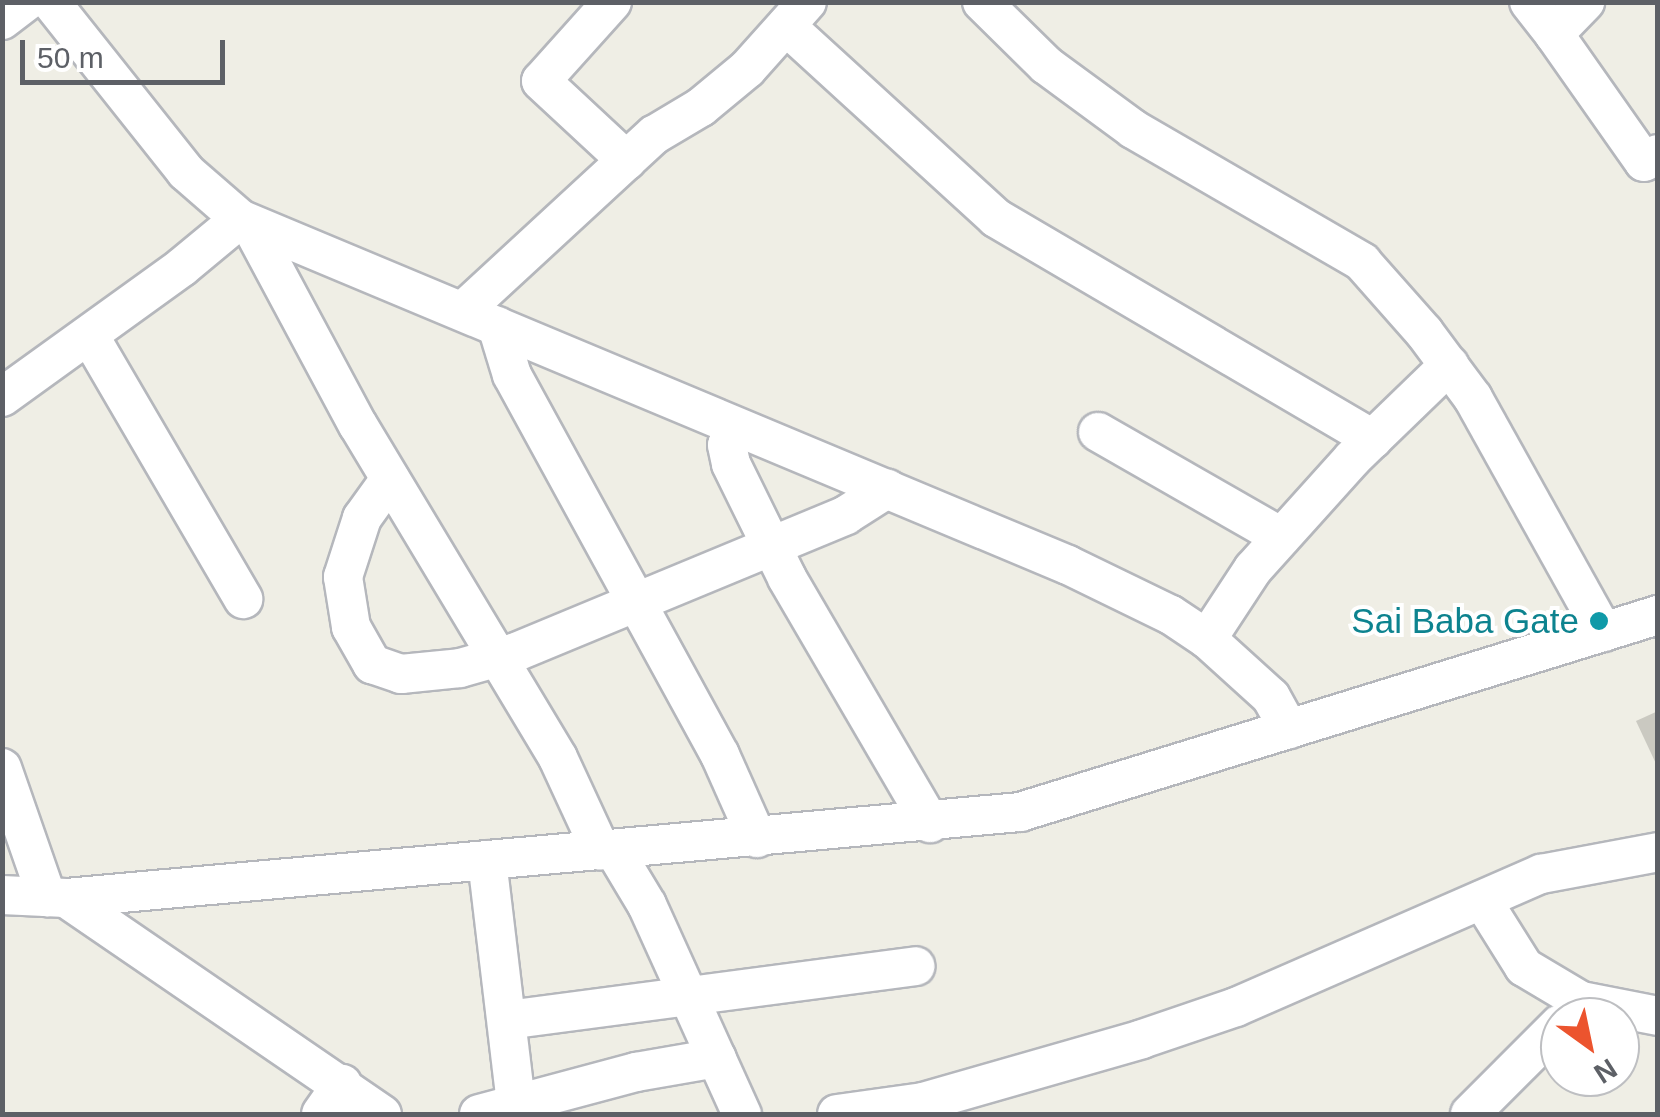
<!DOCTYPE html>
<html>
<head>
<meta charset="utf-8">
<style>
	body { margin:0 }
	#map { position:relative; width:1660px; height:1117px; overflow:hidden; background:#efeee5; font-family:Arial,sans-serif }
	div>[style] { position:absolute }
	.building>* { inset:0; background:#cac9c1 }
	.roads { filter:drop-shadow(2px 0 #b5b7bc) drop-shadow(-2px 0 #b5b7bc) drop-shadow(0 2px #b5b7bc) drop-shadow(0 -2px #b5b7bc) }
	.minor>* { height:38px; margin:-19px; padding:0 19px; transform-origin:19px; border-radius:19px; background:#fff }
	.dots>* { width:28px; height:28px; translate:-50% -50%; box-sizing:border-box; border:5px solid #fff; border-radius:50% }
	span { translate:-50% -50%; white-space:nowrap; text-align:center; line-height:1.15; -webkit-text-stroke:8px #fff; paint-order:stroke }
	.culture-label { font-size:35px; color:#0d838f }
	.right { translate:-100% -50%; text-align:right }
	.frame { position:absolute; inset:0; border:5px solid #5d6066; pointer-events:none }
	.north { position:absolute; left:1540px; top:997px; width:100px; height:100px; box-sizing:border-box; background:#fff; border:2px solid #bebfc2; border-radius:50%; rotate:147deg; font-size:28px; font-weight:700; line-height:40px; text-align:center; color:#5d6066 }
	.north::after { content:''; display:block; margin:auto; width:35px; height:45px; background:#ec542e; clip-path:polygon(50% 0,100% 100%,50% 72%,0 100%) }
	.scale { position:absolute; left:20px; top:40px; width:205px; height:45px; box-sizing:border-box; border:5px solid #5d6066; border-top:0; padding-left:12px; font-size:30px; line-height:35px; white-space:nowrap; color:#5d6066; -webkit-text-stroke:8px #fff; paint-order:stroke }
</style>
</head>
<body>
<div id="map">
	<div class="building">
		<i style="clip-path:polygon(1658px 711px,1658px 768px,1636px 721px)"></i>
	</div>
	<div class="roads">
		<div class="minor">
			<i style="left:51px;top:2px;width:217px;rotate:51.5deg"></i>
			<i style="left:186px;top:172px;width:72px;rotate:41deg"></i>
			<i style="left:240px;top:219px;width:897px;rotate:22.68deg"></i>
			<i style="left:1068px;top:565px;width:114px;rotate:25.9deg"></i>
			<i style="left:1171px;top:615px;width:43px;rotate:33.7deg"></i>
			<i style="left:1207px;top:639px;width:86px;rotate:42.2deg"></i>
			<i style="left:1271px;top:697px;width:37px;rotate:61deg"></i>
			<i style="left:612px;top:2px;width:106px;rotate:131.9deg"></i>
			<i style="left:541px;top:81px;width:117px;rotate:42.9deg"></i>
			<i style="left:982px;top:2px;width:90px;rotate:44.5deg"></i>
			<i style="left:1046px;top:65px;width:108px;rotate:36.3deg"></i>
			<i style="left:1133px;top:129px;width:265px;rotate:30.1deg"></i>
			<i style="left:1362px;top:262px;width:94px;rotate:48.5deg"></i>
			<i style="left:1424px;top:332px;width:82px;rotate:53.4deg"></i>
			<i style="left:1473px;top:398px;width:268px;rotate:60.9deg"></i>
			<i style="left:1529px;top:2px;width:41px;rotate:52deg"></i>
			<i style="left:1554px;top:34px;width:45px;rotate:-45.9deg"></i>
			<i style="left:2px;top:20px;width:30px;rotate:-37deg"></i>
			<i style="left:786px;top:26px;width:285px;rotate:42.4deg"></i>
			<i style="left:996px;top:218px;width:437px;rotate:30.4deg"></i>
			<i style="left:1554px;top:34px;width:156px;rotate:54.9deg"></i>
			<i style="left:1644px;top:162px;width:16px;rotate:-30deg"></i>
			<i style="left:250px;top:224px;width:228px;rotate:61.8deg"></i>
			<i style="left:358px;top:425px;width:388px;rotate:59deg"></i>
			<i style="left:558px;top:758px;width:102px;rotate:65.2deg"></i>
			<i style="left:463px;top:311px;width:260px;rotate:-42.7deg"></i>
			<i style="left:654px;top:135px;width:55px;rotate:-30.8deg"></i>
			<i style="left:701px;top:107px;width:60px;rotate:-39.6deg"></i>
			<i style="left:747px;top:69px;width:90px;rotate:-48.2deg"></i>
			<i style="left:497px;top:326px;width:51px;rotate:73deg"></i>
			<i style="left:512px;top:375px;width:433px;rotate:61.3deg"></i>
			<i style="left:720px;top:755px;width:91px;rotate:66deg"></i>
			<i style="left:89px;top:335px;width:306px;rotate:59.7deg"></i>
			<i style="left:2px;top:397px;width:222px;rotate:-35.8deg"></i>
			<i style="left:182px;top:267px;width:75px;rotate:-39.6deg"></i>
			<i style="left:733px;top:427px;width:19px;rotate:108deg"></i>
			<i style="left:727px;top:445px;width:19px;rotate:78deg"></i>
			<i style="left:731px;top:464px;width:127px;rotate:63.8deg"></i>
			<i style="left:787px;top:578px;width:284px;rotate:59.7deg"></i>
			<i style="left:1098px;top:432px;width:211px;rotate:29.8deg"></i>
			<i style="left:390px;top:479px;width:48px;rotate:125.7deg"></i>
			<i style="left:362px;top:518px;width:62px;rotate:107.9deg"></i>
			<i style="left:343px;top:577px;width:51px;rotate:80.9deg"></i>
			<i style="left:351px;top:627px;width:43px;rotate:60.4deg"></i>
			<i style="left:372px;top:664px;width:31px;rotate:19deg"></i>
			<i style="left:401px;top:674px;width:59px;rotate:-5.8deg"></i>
			<i style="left:460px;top:668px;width:58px;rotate:-15.9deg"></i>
			<i style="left:516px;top:652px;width:357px;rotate:-22.5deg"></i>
			<i style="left:846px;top:515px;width:49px;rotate:-32.4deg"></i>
			<i style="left:1207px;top:639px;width:84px;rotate:-56.7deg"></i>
			<i style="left:1253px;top:569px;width:149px;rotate:-48deg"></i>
			<i style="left:1353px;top:458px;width:134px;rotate:-44.1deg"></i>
			<i style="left:2px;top:768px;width:137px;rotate:70.8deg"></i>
			<i style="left:614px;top:850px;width:64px;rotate:59deg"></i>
			<i style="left:647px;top:905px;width:230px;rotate:65.6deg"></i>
			<i style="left:487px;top:860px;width:245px;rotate:83.2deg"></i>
			<i style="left:2px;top:895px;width:64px;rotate:2.7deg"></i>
			<i style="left:66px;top:898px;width:958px;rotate:-5.15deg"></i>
			<i style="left:1020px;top:812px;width:668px;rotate:-17.16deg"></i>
			<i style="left:66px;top:898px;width:383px;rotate:34.4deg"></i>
			<i style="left:1482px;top:900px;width:79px;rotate:57.9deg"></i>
			<i style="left:1524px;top:967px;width:66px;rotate:30.8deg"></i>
			<i style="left:1581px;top:1001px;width:78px;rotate:11deg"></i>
			<i style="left:507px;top:1020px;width:412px;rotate:-7.5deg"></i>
			<i style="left:321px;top:1114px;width:37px;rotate:-55deg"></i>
			<i style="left:479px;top:1114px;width:163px;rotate:-15deg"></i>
			<i style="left:636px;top:1072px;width:82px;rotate:-9.8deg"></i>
			<i style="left:837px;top:1114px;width:87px;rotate:-7.9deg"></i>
			<i style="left:923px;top:1102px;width:228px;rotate:-16deg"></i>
			<i style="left:1142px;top:1039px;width:99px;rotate:-18.8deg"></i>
			<i style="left:1236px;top:1007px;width:333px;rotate:-23.6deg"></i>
			<i style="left:1541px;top:874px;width:119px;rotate:-10.6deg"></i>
			<i style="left:1470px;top:1114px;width:127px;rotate:-45deg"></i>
		</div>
	</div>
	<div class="dots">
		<i style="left:1599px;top:621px;background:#0f9aa8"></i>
	</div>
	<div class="culture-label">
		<span class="right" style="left:1579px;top:621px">Sai Baba Gate</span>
	</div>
	<div class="frame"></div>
	<div class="north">N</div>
	<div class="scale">50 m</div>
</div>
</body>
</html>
